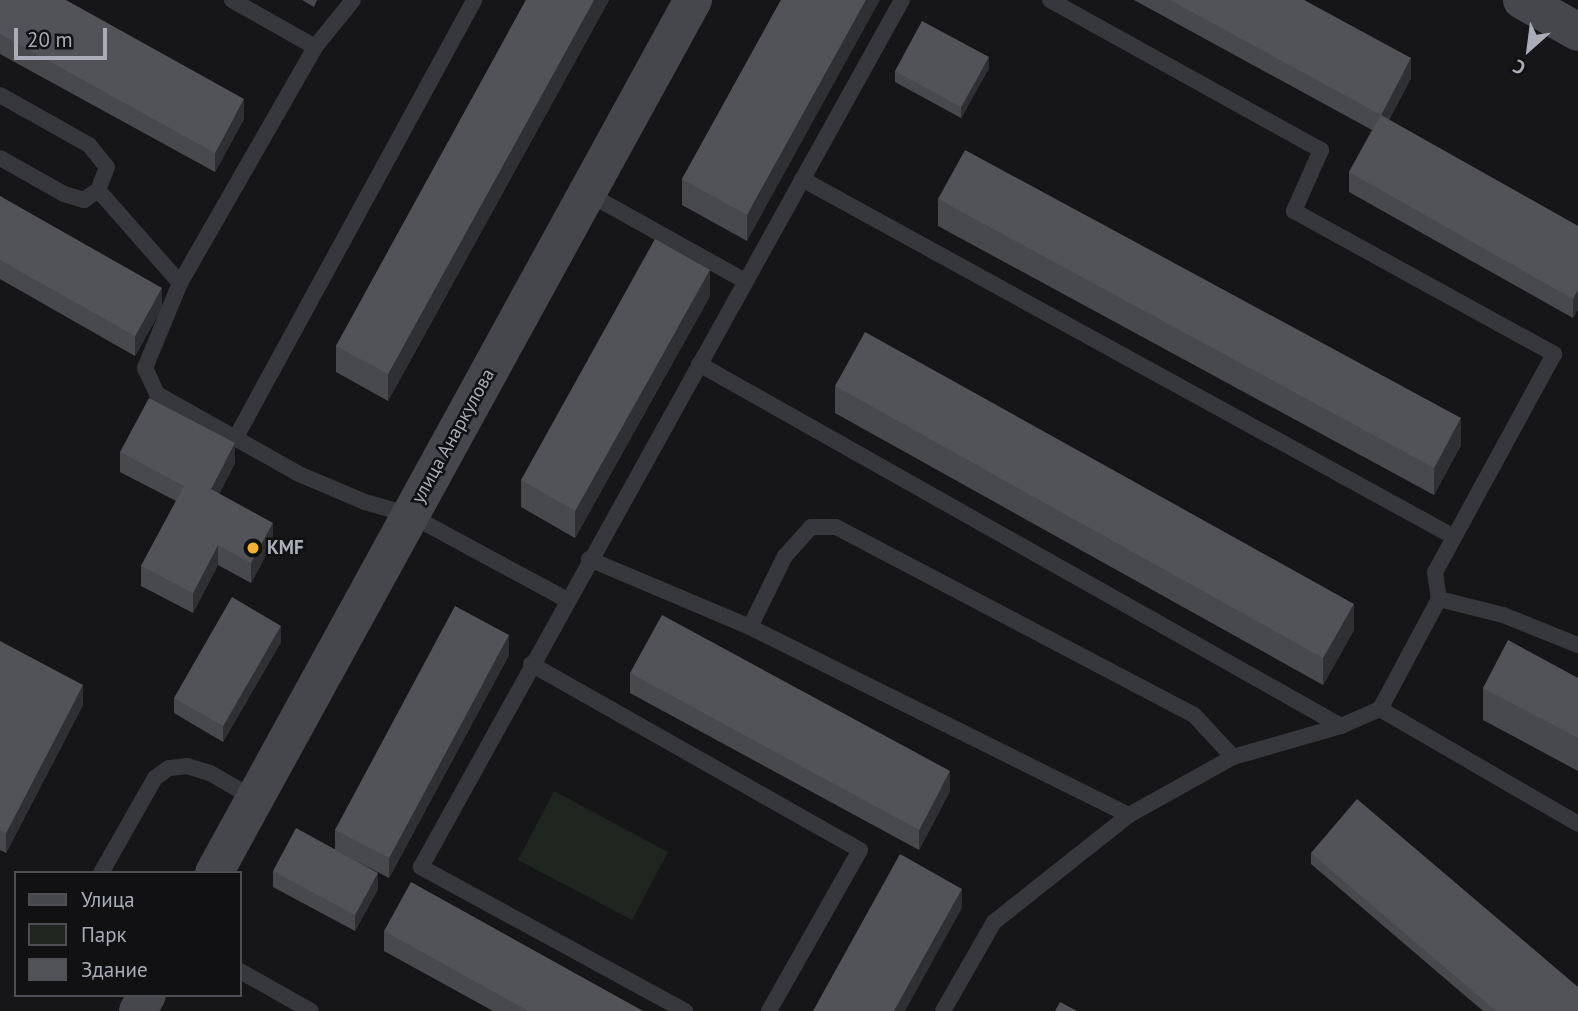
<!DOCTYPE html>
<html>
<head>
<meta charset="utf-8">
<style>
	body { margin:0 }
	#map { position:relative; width:1578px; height:1011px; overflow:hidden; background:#161618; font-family:"PT Sans",sans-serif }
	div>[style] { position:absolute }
	.green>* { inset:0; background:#1e261f }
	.lane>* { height:16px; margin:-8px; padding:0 8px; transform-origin:8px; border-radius:8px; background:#37383d }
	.secondary>* { height:38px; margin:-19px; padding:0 19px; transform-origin:19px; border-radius:19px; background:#45474d }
	.wall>* { inset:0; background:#47494d }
	.shaded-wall>* { inset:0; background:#2f3033 }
	.building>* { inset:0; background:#525359 }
	.dots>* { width:19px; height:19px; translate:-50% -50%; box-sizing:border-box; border:4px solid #111113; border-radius:50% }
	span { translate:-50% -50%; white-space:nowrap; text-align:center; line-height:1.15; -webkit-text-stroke:5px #111113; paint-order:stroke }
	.street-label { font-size:19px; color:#a8adb8 }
	.poi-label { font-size:19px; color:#a8adb8; font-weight:700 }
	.left { translate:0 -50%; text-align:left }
	.legend { position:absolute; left:14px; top:871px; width:228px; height:126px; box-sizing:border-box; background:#111113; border:2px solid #4d4f55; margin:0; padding:9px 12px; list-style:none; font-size:21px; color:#a8adb8 }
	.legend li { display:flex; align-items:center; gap:14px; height:35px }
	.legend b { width:35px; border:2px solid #4d4f55 }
	.north { position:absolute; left:1494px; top:14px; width:70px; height:70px; -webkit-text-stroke:5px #111113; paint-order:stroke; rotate:208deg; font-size:19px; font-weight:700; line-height:28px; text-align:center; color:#a8adb8 }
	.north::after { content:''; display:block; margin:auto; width:24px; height:32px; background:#a8adb8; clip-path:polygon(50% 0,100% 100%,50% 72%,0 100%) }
	.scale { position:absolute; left:14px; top:28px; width:93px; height:32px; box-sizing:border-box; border:4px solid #a8adb8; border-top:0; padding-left:9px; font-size:21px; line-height:24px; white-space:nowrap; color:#a8adb8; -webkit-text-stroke:5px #111113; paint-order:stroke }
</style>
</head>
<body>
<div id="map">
	<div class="green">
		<i style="clip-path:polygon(554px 791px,668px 852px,632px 920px,518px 860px)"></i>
	</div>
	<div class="lane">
		<i style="left:232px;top:0;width:95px;rotate:29.5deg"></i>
		<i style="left:1050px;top:0;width:310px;rotate:29deg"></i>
		<i style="left:1321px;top:150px;width:67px;rotate:113.9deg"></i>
		<i style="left:1294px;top:211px;width:297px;rotate:28.8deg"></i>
		<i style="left:1554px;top:354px;width:248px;rotate:118.6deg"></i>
		<i style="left:1435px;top:572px;width:27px;rotate:82deg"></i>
		<i style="left:0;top:95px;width:102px;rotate:29.3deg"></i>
		<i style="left:89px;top:145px;width:28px;rotate:51deg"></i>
		<i style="left:107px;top:167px;width:25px;rotate:111deg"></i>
		<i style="left:98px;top:190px;width:17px;rotate:144deg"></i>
		<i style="left:84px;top:200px;width:21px;rotate:-163deg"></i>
		<i style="left:64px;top:194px;width:73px;rotate:-150.6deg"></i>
		<i style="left:802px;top:179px;width:744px;rotate:28.77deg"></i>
		<i style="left:98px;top:190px;width:124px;rotate:48.6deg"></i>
		<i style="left:180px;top:283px;width:92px;rotate:112.4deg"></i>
		<i style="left:145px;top:368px;width:29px;rotate:65deg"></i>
		<i style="left:157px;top:394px;width:163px;rotate:29.4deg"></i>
		<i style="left:299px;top:474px;width:72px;rotate:23deg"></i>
		<i style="left:365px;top:502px;width:47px;rotate:16.1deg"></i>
		<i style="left:410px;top:515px;width:179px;rotate:28.4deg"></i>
		<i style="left:587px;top:193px;width:181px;rotate:29.1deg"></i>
		<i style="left:180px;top:283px;width:272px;rotate:-60.2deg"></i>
		<i style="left:315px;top:47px;width:60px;rotate:-51deg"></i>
		<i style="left:699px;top:364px;width:737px;rotate:29.42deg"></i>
		<i style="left:1341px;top:726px;width:43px;rotate:-23.6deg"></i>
		<i style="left:235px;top:439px;width:500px;rotate:-61.4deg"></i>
		<i style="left:589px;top:559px;width:175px;rotate:22.9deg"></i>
		<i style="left:750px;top:627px;width:423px;rotate:26.4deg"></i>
		<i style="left:750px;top:627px;width:79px;rotate:-63.8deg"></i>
		<i style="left:785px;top:556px;width:39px;rotate:-48deg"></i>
		<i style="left:811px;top:527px;width:25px"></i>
		<i style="left:836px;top:527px;width:404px;rotate:27.7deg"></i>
		<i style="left:1194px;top:715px;width:57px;rotate:47.1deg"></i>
		<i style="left:1578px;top:645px;width:81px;rotate:-158.2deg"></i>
		<i style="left:1503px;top:615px;width:66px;rotate:-166deg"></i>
		<i style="left:1439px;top:599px;width:125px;rotate:118.2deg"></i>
		<i style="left:1380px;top:709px;width:229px;rotate:30.1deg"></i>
		<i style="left:531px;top:664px;width:378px;rotate:29.5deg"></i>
		<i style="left:860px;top:850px;width:185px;rotate:119.5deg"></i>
		<i style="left:101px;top:873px;width:109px;rotate:-60.4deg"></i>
		<i style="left:155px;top:778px;width:17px;rotate:-36deg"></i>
		<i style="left:169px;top:768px;width:18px;rotate:-6deg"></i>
		<i style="left:187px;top:766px;width:24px;rotate:17deg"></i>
		<i style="left:210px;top:773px;width:52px;rotate:30deg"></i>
		<i style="left:240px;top:971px;width:81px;rotate:29.4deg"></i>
		<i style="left:685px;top:1011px;width:301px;rotate:-151.4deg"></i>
		<i style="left:421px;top:867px;width:991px;rotate:-60.98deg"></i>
		<i style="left:943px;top:1011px;width:103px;rotate:-60.2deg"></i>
		<i style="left:994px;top:922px;width:172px;rotate:-38.4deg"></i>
		<i style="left:1129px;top:815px;width:119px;rotate:-29.1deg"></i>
		<i style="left:1233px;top:757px;width:112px;rotate:-16deg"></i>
	</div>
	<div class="secondary">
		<i style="left:1522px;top:0;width:64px;rotate:29.7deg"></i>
		<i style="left:214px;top:873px;width:996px;rotate:-61.25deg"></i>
		<i style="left:138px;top:1011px;width:18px;rotate:-61deg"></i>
	</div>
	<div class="wall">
		<i style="clip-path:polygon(0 0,244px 119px,215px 172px,0 54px)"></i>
		<i style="clip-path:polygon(302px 0,317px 0,314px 7px)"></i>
		<i style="clip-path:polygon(526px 0,609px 0,388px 401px,336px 372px,336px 346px)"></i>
		<i style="clip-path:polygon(781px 0,747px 241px,682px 205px,682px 179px)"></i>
		<i style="clip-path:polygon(1134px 0,1304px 0,1411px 78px,1389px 120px,1578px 226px,1573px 318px,1349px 192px,1349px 172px,1372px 130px)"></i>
		<i style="clip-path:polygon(989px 68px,961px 118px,895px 82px,895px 71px)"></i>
		<i style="clip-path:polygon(0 196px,162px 308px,135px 356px,0 279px)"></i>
		<i style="clip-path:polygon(938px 199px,1461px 445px,1434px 495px,938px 226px)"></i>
		<i style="clip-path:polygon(710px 296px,575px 538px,521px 507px,521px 480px)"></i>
		<i style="clip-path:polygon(835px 386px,1354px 630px,1323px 685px,835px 413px)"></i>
		<i style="clip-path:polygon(120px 452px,235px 463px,219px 494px,273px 542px,251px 583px,218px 565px,193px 613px,141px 586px,141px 566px,176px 501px,120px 472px)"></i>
		<i style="clip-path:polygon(0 641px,83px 705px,6px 853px,0 850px)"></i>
		<i style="clip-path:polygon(281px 642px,223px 742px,174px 713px,174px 698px)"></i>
		<i style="clip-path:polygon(509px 655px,389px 878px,335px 850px,335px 830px)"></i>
		<i style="clip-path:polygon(630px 673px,950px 791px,919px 850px,630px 693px)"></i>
		<i style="clip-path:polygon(1578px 678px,1578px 771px,1483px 720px,1483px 688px)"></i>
		<i style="clip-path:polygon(1311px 853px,1578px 1011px,1483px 1011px,1311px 864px)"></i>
		<i style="clip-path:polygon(273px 871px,378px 889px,355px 931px,273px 887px)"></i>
		<i style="clip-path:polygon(384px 931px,643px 1011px,493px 1011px,384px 951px)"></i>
	</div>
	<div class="shaded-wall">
		<i style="clip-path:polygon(594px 0,609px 0,388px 401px,388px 374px)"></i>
		<i style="clip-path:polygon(866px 0,880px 0,747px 241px,747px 215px)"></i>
		<i style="clip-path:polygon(989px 57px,989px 68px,961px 118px,961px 107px)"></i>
		<i style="clip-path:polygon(1411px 58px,1411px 78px,1381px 135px,1381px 115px)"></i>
		<i style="clip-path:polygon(244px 99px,244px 119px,215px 172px,215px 153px)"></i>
		<i style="clip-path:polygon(710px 270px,710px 296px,575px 538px,575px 511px)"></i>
		<i style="clip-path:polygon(162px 288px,162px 308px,135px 356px,135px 336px)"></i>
		<i style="clip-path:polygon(1578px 290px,1578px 310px,1573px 318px,1573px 299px)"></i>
		<i style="clip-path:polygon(1461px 418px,1461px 445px,1434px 495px,1434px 468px)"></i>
		<i style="clip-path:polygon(235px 443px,235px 463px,211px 509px,211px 489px)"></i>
		<i style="clip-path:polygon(273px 523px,273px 542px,251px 583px,251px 563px)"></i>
		<i style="clip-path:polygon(218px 545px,218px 565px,193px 613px,193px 593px)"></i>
		<i style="clip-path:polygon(1354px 604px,1354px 630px,1323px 685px,1323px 658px)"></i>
		<i style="clip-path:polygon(281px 626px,281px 642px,223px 742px,223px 726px)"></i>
		<i style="clip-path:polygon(509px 635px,509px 655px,389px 878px,389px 858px)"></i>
		<i style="clip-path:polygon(83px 685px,83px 705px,6px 853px,6px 833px)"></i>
		<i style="clip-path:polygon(950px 771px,950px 791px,919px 850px,919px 830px)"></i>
		<i style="clip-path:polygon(378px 873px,378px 889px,355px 931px,355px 915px)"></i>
		<i style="clip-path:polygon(962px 889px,962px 908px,905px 1011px,894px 1011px)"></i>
	</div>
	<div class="building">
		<i style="clip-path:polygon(0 0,66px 0,244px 99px,215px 153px,0 34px)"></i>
		<i style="clip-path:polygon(526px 0,594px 0,388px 374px,336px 346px)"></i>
		<i style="clip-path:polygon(781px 0,866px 0,747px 215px,682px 179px)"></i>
		<i style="clip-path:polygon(1170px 0,1304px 0,1411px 58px,1381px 115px)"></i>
		<i style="clip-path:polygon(922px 21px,989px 57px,961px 107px,895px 71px)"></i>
		<i style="clip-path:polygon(1381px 115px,1578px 226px,1578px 290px,1573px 299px,1349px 172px)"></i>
		<i style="clip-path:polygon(965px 150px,1461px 418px,1434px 468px,938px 199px)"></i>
		<i style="clip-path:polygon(0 196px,162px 288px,135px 336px,0 260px)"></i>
		<i style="clip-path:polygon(655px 239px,710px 270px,575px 511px,521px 480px)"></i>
		<i style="clip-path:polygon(865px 332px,1354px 604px,1323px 658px,835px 386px)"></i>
		<i style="clip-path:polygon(149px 398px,235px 443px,211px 489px,273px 523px,251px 563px,218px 545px,193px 593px,141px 566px,184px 486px,120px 452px)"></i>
		<i style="clip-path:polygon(232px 597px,281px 626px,223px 726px,174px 698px)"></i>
		<i style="clip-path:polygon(455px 606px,509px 635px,389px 858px,335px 830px)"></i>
		<i style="clip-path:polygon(662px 615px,950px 771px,919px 830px,630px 673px)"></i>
		<i style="clip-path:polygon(1508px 640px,1578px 678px,1578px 738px,1483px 688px)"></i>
		<i style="clip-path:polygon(0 641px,83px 685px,6px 833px,0 830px)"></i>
		<i style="clip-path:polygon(1357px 799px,1578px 987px,1578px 1011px,1496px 1011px,1311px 853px)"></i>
		<i style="clip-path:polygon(296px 828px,378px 873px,355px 915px,273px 871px)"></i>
		<i style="clip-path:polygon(900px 854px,962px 889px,894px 1011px,813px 1011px)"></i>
		<i style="clip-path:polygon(411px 882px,643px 1011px,528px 1011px,384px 931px)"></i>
		<i style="clip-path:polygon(1060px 1002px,1077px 1011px,1055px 1011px)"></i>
	</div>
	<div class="dots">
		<i style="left:253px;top:548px;background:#f2b134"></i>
	</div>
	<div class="street-label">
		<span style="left:453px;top:436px;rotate:-61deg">улица Анаркулова</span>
	</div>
	<div class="poi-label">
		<span class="left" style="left:267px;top:548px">KMF</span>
	</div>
	<ul class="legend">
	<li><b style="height:9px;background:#45474d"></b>Улица</li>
	<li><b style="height:19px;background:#1e261f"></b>Парк</li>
	<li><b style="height:19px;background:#525359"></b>Здание</li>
	</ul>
	<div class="north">С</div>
	<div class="scale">20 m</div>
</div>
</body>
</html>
